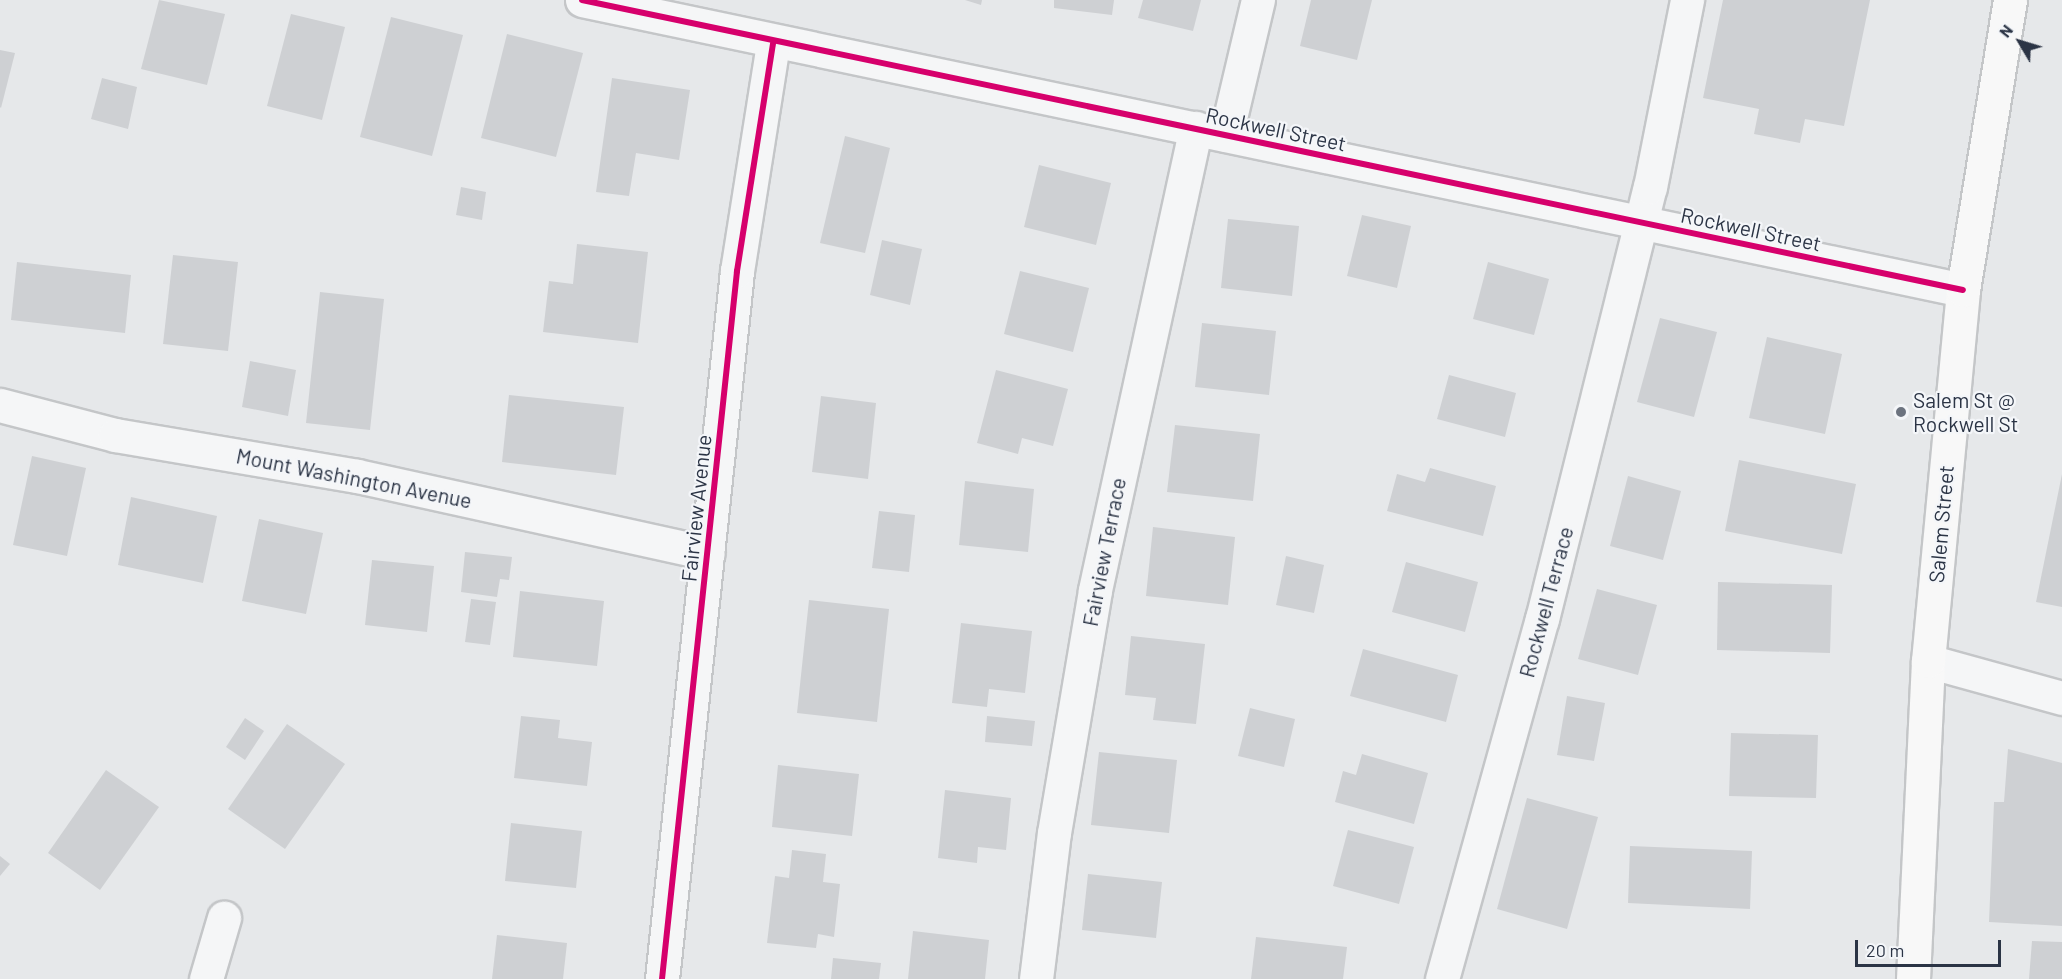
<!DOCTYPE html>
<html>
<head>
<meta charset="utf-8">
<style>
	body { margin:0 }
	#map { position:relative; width:2062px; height:979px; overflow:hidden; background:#e6e8ea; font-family:Barlow,sans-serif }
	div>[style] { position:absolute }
	.building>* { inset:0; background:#ced0d3 }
	.roads { filter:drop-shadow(2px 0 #c4c6c8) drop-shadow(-2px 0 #c4c6c8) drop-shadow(0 2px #c4c6c8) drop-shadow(0 -2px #c4c6c8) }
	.minor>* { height:33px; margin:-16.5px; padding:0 16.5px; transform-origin:16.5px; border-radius:16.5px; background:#f5f6f7 }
	.major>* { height:33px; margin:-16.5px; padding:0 16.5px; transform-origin:16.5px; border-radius:16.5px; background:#f8f8f8 }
	.cycleway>* { height:6px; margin:-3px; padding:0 3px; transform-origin:3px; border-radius:3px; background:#d6006c }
	.dots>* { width:16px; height:16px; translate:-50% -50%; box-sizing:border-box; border:3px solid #f4f6f9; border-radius:50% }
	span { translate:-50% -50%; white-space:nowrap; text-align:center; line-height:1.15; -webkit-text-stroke:4.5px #f4f6f9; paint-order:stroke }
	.street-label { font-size:21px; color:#2b3445 }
	.poi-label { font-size:21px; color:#2b3445 }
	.left { translate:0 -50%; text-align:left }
	.north { position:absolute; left:1990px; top:12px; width:60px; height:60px; -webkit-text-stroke:4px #f4f6f9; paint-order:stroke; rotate:308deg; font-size:16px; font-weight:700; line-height:24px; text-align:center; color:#2b3445 }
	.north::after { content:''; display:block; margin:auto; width:21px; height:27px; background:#2b3445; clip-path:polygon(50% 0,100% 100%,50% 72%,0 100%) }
	.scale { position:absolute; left:1855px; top:940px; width:146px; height:27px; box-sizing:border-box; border:3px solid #2b3445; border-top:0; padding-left:8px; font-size:18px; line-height:21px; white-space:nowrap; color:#2b3445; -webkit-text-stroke:4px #f4f6f9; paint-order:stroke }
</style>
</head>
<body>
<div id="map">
	<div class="building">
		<i style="clip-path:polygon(159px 0,225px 14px,207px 85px,141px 69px)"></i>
		<i style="clip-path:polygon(965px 0,982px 0,981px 5px)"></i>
		<i style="clip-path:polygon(1054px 0,1114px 0,1112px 15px,1054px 8px)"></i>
		<i style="clip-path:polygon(1143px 0,1201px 0,1193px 31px,1138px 18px)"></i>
		<i style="clip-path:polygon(1311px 0,1372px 0,1357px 60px,1300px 46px)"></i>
		<i style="clip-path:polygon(1723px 0,1870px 0,1844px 126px,1805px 119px,1800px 143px,1754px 134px,1759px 109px,1703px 98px)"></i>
		<i style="clip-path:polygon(291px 14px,345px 27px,322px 120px,267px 106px)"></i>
		<i style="clip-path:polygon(391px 17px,463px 35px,432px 156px,360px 137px)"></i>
		<i style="clip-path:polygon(507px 34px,583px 53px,556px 157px,481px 138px)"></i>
		<i style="clip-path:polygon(0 50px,15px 53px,1px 108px,0 107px)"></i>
		<i style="clip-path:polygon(102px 78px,137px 87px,128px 129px,91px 119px)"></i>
		<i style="clip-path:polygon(612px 78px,690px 90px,679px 160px,636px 153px,629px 196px,596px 192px)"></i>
		<i style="clip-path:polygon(845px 136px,890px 148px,865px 253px,820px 243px)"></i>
		<i style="clip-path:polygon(1039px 165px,1111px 183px,1096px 245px,1024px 227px)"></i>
		<i style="clip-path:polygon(461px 187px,486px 192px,482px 220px,456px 215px)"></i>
		<i style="clip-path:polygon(1362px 215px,1411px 226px,1397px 288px,1347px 276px)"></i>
		<i style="clip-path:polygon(1228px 219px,1299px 226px,1292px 296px,1221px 288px)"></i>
		<i style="clip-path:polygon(882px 240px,922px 249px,910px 305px,870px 295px)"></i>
		<i style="clip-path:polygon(577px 244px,648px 252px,638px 343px,543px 332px,549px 281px,573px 284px)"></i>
		<i style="clip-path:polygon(173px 255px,238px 262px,228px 351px,163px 344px)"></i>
		<i style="clip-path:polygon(17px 262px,131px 275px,125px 333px,11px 320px)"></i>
		<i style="clip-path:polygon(1488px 262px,1549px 279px,1534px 335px,1473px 319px)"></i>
		<i style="clip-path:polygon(1020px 271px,1089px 288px,1073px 352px,1004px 334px)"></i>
		<i style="clip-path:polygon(320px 292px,384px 299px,370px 430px,306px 423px)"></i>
		<i style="clip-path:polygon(1660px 318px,1717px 332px,1694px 417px,1637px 402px)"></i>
		<i style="clip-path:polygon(1202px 323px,1276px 331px,1269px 395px,1195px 387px)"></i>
		<i style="clip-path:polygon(1767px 337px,1842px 354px,1825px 434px,1749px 418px)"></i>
		<i style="clip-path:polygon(250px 361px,296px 370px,288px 416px,242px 407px)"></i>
		<i style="clip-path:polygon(996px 370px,1068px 389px,1053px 446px,1022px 438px,1018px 454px,977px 443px)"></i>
		<i style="clip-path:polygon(1449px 375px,1516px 393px,1505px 437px,1437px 419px)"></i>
		<i style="clip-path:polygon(509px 395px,624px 407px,616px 475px,502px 462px)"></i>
		<i style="clip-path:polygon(821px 396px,876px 403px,868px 479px,812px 472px)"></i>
		<i style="clip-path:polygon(1175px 425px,1260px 434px,1253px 501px,1167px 492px)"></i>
		<i style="clip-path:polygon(32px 456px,86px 468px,67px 556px,13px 545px)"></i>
		<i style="clip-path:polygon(1739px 460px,1856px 484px,1842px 554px,1725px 531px)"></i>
		<i style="clip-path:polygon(1430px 468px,1496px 486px,1483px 536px,1387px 511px,1397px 474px,1425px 482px)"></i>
		<i style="clip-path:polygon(2062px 474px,2062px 607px,2036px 602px)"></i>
		<i style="clip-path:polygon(1628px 476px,1681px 491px,1663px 560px,1610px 546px)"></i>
		<i style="clip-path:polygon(965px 481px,1034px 489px,1028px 552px,959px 545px)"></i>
		<i style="clip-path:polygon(131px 497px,217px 516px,203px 583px,118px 565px)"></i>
		<i style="clip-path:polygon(879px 511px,915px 515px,909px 572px,872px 568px)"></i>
		<i style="clip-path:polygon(259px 519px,323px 533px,306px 614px,242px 601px)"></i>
		<i style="clip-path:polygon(1153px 527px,1235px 537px,1228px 605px,1146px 596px)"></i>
		<i style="clip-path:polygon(465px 552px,512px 557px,509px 580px,500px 579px,497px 597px,461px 592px)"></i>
		<i style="clip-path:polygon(1286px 556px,1324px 565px,1314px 613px,1276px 605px)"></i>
		<i style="clip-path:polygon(372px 560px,434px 566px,427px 632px,365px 625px)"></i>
		<i style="clip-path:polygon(1406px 562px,1478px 582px,1465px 632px,1392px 612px)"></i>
		<i style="clip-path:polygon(1718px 582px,1832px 585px,1830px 653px,1717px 650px)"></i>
		<i style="clip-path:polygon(1597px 589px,1657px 605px,1638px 675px,1578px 659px)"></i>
		<i style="clip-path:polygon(520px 591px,604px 601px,597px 666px,513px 657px)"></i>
		<i style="clip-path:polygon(471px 599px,496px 602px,490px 645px,465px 642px)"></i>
		<i style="clip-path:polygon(809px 600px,889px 609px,877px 722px,797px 713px)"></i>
		<i style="clip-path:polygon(961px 623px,1032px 631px,1025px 693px,989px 689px,987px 707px,952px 703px)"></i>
		<i style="clip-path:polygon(1131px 636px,1205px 644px,1196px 724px,1153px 720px,1156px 698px,1125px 695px)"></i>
		<i style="clip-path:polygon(1363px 649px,1458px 675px,1446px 722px,1350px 696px)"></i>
		<i style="clip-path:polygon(1567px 696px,1605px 703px,1594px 761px,1557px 755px)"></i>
		<i style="clip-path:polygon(1250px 708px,1295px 719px,1284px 767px,1238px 756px)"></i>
		<i style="clip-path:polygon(521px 716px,560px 720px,558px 738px,592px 742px,587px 786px,514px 778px)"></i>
		<i style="clip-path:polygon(987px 716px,1035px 721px,1032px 746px,985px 742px)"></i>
		<i style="clip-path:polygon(245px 718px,264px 731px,245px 760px,226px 747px)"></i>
		<i style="clip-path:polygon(287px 724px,345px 764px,285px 849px,228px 809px)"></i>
		<i style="clip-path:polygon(1731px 733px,1818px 735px,1816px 798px,1729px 796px)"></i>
		<i style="clip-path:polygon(2008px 749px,2062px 763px,2062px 926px,1989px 922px,1994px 802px,2004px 802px)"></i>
		<i style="clip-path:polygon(1099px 752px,1177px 760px,1169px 833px,1091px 825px)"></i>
		<i style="clip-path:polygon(1362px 754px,1428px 773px,1414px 824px,1335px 802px,1343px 771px,1356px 775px)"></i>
		<i style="clip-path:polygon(778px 765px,859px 774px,852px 836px,772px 827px)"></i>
		<i style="clip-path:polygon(106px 770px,159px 807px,100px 890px,48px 853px)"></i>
		<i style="clip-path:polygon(945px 790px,1011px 798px,1006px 850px,978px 847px,977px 863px,938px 858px)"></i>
		<i style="clip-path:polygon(1527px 798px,1598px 817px,1567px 929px,1497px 909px)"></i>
		<i style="clip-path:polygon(511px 823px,582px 831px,576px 888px,505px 881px)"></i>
		<i style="clip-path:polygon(1348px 830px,1414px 847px,1399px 904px,1333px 886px)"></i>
		<i style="clip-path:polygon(1630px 846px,1752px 851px,1750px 909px,1628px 903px)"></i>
		<i style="clip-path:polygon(792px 850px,826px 854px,823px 882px,840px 884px,834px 937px,818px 934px,816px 948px,767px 943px,775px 876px,789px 878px)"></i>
		<i style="clip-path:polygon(0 856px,10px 864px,0 876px)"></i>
		<i style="clip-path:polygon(1088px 874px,1162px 882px,1156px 938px,1082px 930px)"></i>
		<i style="clip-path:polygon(913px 931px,989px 940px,985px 979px,908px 979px)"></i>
		<i style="clip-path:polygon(497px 935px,567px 943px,563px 979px,492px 979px)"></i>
		<i style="clip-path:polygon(1256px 937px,1347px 947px,1343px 979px,1251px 979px)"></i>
		<i style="clip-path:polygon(2032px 941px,2062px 942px,2062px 979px,2029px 979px)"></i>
		<i style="clip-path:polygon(833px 958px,881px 963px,879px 979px,831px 979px)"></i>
	</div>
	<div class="roads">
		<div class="minor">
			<i style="left:582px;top:0;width:1411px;rotate:11.86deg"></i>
			<i style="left:1226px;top:135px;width:139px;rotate:-76.7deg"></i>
			<i style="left:0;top:405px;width:119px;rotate:14.6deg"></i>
			<i style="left:115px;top:435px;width:245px;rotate:9.6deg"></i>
			<i style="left:357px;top:476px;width:359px;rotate:12.4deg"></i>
			<i style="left:1928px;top:661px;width:139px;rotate:15.4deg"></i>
			<i style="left:206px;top:979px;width:64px;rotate:-73.6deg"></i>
			<i style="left:662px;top:979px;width:712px;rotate:-83.95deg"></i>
			<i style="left:737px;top:271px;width:231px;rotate:-81deg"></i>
			<i style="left:1036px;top:979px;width:147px;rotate:-83deg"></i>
			<i style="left:1054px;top:833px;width:246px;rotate:-80.4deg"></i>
			<i style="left:1095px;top:590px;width:473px;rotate:-77.7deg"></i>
			<i style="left:1442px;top:979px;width:374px;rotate:-74.5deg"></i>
			<i style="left:1542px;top:619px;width:445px;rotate:-76deg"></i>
			<i style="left:1650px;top:187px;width:191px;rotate:-78.8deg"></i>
		</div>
		<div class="major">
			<i style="left:1913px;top:979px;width:318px;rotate:-87.3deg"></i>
			<i style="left:1928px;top:661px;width:373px;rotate:-84.6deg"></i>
			<i style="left:1963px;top:290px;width:294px;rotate:-80.8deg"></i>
		</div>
	</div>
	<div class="cycleway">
		<i style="left:582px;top:0;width:1411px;rotate:11.86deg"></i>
		<i style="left:662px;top:979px;width:712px;rotate:-83.95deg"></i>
		<i style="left:737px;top:271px;width:231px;rotate:-81deg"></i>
	</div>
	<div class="dots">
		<i style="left:1901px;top:412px;background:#6c737f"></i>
	</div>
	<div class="street-label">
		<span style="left:1276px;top:129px;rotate:12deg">Rockwell Street</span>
		<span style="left:1751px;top:229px;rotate:12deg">Rockwell Street</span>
		<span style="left:354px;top:478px;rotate:11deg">Mount Washington Avenue</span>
		<span style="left:696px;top:508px;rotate:-84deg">Fairview Avenue</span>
		<span style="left:1941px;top:524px;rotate:-85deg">Salem Street</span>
		<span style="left:1104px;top:552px;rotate:-79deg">Fairview Terrace</span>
		<span style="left:1546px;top:602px;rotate:-75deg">Rockwell Terrace</span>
	</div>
	<div class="poi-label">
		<span class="left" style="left:1913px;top:412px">Salem St @<br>Rockwell St</span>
	</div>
	<div class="north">N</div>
	<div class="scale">20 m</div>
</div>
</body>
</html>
